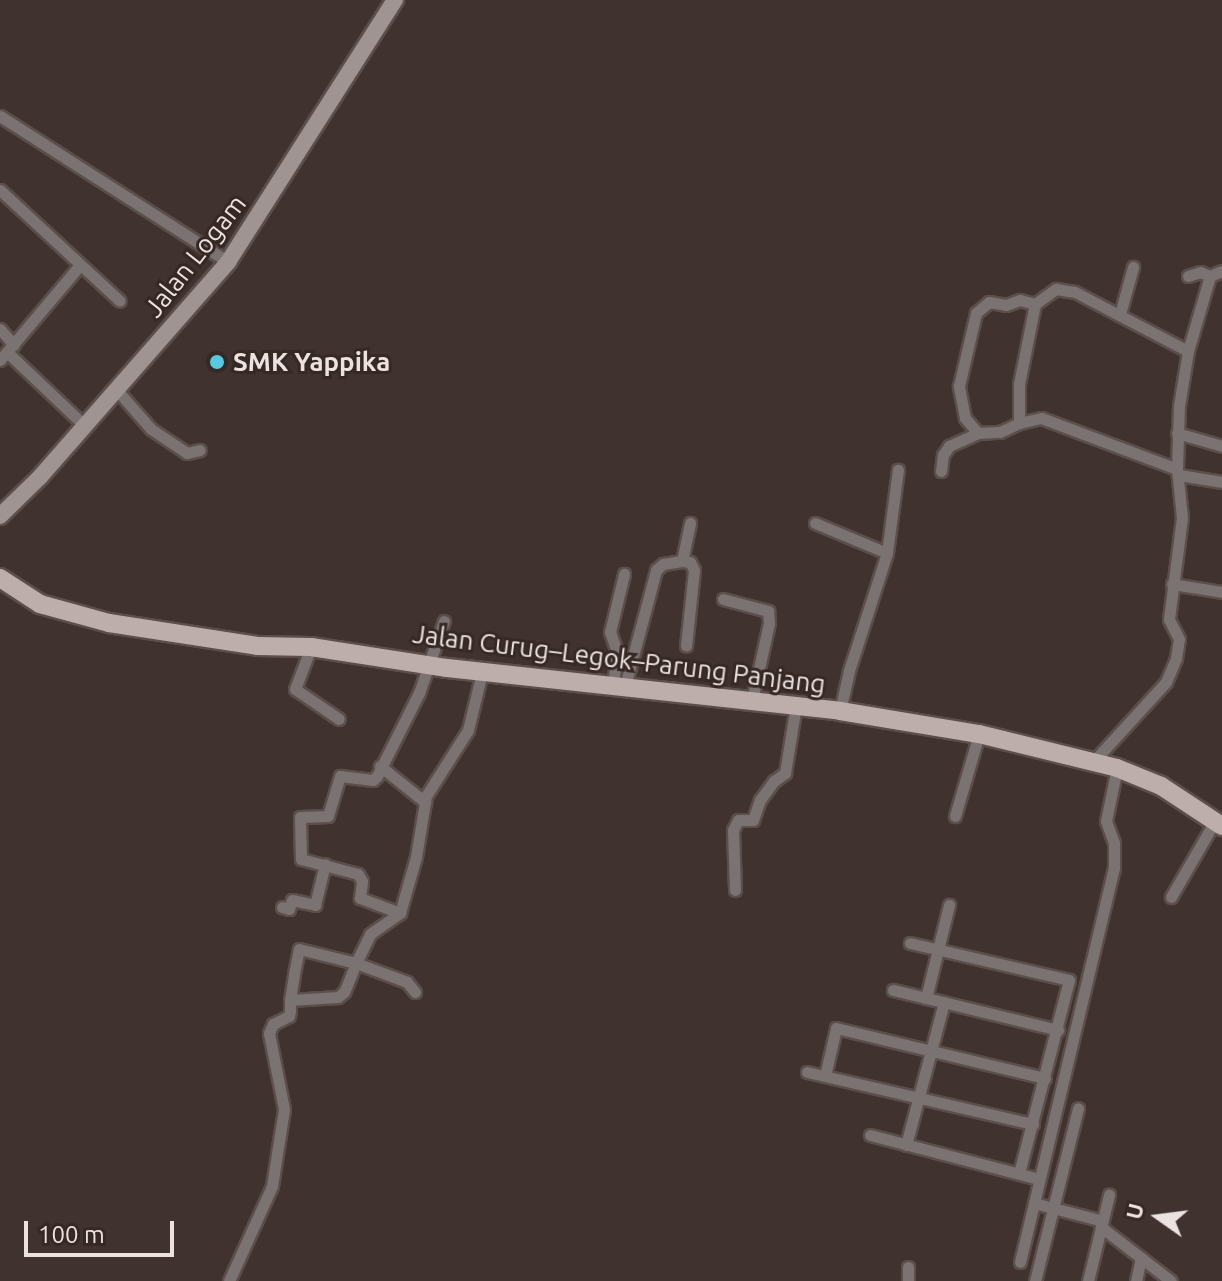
<!DOCTYPE html>
<html>
<head>
<meta charset="utf-8">
<style>
	body { margin:0 }
	#map { position:relative; width:1222px; height:1281px; overflow:hidden; background:#40322f; font-family:Ubuntu,sans-serif }
	div>[style] { position:absolute }
	.roads { filter:drop-shadow(2px 0 #5c4e4b) drop-shadow(-2px 0 #5c4e4b) drop-shadow(0 2px #5c4e4b) drop-shadow(0 -2px #5c4e4b) }
	.street>* { height:11px; margin:-5.5px; padding:0 5.5px; transform-origin:5.5px; border-radius:5.5px; background:#7a7371 }
	.secondary>* { height:16px; margin:-8px; padding:0 8px; transform-origin:8px; border-radius:8px; background:#a09492 }
	.primary>* { height:18px; margin:-9px; padding:0 9px; transform-origin:9px; border-radius:9px; background:#beaeab }
	.dots>* { width:22px; height:22px; translate:-50% -50%; box-sizing:border-box; border:4px solid #362825; border-radius:50% }
	span { translate:-50% -50%; white-space:nowrap; text-align:center; line-height:1.15; -webkit-text-stroke:6px #362825; paint-order:stroke }
	.street-label { font-size:26px; color:#ece3e0 }
	.poi-label { font-size:26px; color:#ece3e0; font-weight:700 }
	.left { translate:0 -50%; text-align:left }
	.north { position:absolute; left:1118px; top:1177px; width:80px; height:80px; -webkit-text-stroke:6px #362825; paint-order:stroke; rotate:284deg; font-size:22px; font-weight:700; line-height:32px; text-align:center; color:#ece3e0 }
	.north::after { content:''; display:block; margin:auto; width:28px; height:36px; background:#ece3e0; clip-path:polygon(50% 0,100% 100%,50% 72%,0 100%) }
	.scale { position:absolute; left:24px; top:1221px; width:150px; height:36px; box-sizing:border-box; border:4px solid #ece3e0; border-top:0; padding-left:10px; font-size:24px; line-height:28px; white-space:nowrap; color:#ece3e0; -webkit-text-stroke:6px #362825; paint-order:stroke }
</style>
</head>
<body>
<div id="map">
	<div class="roads">
		<div class="street">
			<i style="left:0;top:116px;width:271px;rotate:32.6deg"></i>
			<i style="left:0;top:190px;width:163px;rotate:42.8deg"></i>
			<i style="left:1188px;top:276px;width:13px;rotate:-18deg"></i>
			<i style="left:1200px;top:272px;width:11px;rotate:22deg"></i>
			<i style="left:1210px;top:276px;width:13px;rotate:-23deg"></i>
			<i style="left:1120px;top:314px;width:49px;rotate:-74.5deg"></i>
			<i style="left:0;top:329px;width:21px;rotate:49deg"></i>
			<i style="left:7px;top:352px;width:106px;rotate:43.5deg"></i>
			<i style="left:0;top:360px;width:124px;rotate:-49.9deg"></i>
			<i style="left:116px;top:389px;width:53px;rotate:48.8deg"></i>
			<i style="left:151px;top:429px;width:43px;rotate:33.7deg"></i>
			<i style="left:187px;top:453px;width:13px;rotate:-13deg"></i>
			<i style="left:978px;top:433px;width:20px;rotate:-131deg"></i>
			<i style="left:965px;top:418px;width:33px;rotate:-101deg"></i>
			<i style="left:959px;top:386px;width:75px;rotate:-76.9deg"></i>
			<i style="left:976px;top:313px;width:17px;rotate:-40deg"></i>
			<i style="left:989px;top:302px;width:17px;rotate:10deg"></i>
			<i style="left:1006px;top:305px;width:15px;rotate:-20deg"></i>
			<i style="left:1020px;top:300px;width:16px;rotate:15deg"></i>
			<i style="left:1177px;top:433px;width:47px;rotate:16.1deg"></i>
			<i style="left:1177px;top:469px;width:145px;rotate:-159.4deg"></i>
			<i style="left:1041px;top:418px;width:23px;rotate:167deg"></i>
			<i style="left:1019px;top:423px;width:39px;rotate:-90deg"></i>
			<i style="left:1019px;top:384px;width:82px;rotate:-78.7deg"></i>
			<i style="left:1035px;top:304px;width:26px;rotate:-36deg"></i>
			<i style="left:1056px;top:289px;width:19px;rotate:9deg"></i>
			<i style="left:1075px;top:292px;width:127px;rotate:27.6deg"></i>
			<i style="left:941px;top:471px;width:16px;rotate:-83deg"></i>
			<i style="left:943px;top:455px;width:11px;rotate:-56deg"></i>
			<i style="left:949px;top:446px;width:32px;rotate:-24deg"></i>
			<i style="left:978px;top:433px;width:22px;rotate:-3deg"></i>
			<i style="left:1000px;top:432px;width:21px;rotate:-25deg"></i>
			<i style="left:1179px;top:475px;width:44px;rotate:9.2deg"></i>
			<i style="left:815px;top:523px;width:78px;rotate:22.6deg"></i>
			<i style="left:887px;top:553px;width:124px;rotate:107.9deg"></i>
			<i style="left:849px;top:671px;width:41px;rotate:102.7deg"></i>
			<i style="left:887px;top:553px;width:84px;rotate:-82.5deg"></i>
			<i style="left:682px;top:561px;width:8px;rotate:7deg"></i>
			<i style="left:690px;top:562px;width:9px;rotate:63deg"></i>
			<i style="left:694px;top:570px;width:76px;rotate:96deg"></i>
			<i style="left:1172px;top:584px;width:51px;rotate:9.1deg"></i>
			<i style="left:723px;top:599px;width:47px;rotate:14.9deg"></i>
			<i style="left:768px;top:611px;width:12px;rotate:85deg"></i>
			<i style="left:769px;top:623px;width:79px;rotate:102.4deg"></i>
			<i style="left:311px;top:647px;width:45px;rotate:110.9deg"></i>
			<i style="left:295px;top:689px;width:53px;rotate:34.3deg"></i>
			<i style="left:613px;top:685px;width:33px;rotate:-83deg"></i>
			<i style="left:617px;top:652px;width:21px;rotate:-109deg"></i>
			<i style="left:610px;top:632px;width:60px;rotate:-76.4deg"></i>
			<i style="left:625px;top:686px;width:120px;rotate:-75deg"></i>
			<i style="left:656px;top:570px;width:9px;rotate:-41deg"></i>
			<i style="left:663px;top:564px;width:19px;rotate:-9deg"></i>
			<i style="left:682px;top:561px;width:39px;rotate:-78deg"></i>
			<i style="left:1093px;top:762px;width:108px;rotate:-47.6deg"></i>
			<i style="left:1166px;top:682px;width:26px;rotate:-67deg"></i>
			<i style="left:1176px;top:658px;width:19px;rotate:-81deg"></i>
			<i style="left:1179px;top:639px;width:22px;rotate:-117deg"></i>
			<i style="left:1169px;top:619px;width:102px;rotate:-82.7deg"></i>
			<i style="left:1182px;top:518px;width:49px;rotate:-95.8deg"></i>
			<i style="left:1177px;top:469px;width:63px;rotate:-88.2deg"></i>
			<i style="left:1179px;top:406px;width:56px;rotate:-80.7deg"></i>
			<i style="left:1188px;top:351px;width:78px;rotate:-73.7deg"></i>
			<i style="left:380px;top:766px;width:58px;rotate:38.7deg"></i>
			<i style="left:955px;top:816px;width:85px;rotate:-73.7deg"></i>
			<i style="left:735px;top:890px;width:60px;rotate:-91.9deg"></i>
			<i style="left:733px;top:830px;width:11px;rotate:-63deg"></i>
			<i style="left:738px;top:820px;width:15px"></i>
			<i style="left:753px;top:820px;width:21px;rotate:-71deg"></i>
			<i style="left:760px;top:800px;width:24px;rotate:-54deg"></i>
			<i style="left:774px;top:781px;width:14px;rotate:-36deg"></i>
			<i style="left:785px;top:773px;width:69px;rotate:-80.8deg"></i>
			<i style="left:1171px;top:897px;width:88px;rotate:-59.9deg"></i>
			<i style="left:282px;top:907px;width:7px;rotate:16deg"></i>
			<i style="left:289px;top:909px;width:9px;rotate:-72deg"></i>
			<i style="left:292px;top:900px;width:24px;rotate:12deg"></i>
			<i style="left:315px;top:905px;width:42px;rotate:-76.3deg"></i>
			<i style="left:400px;top:913px;width:43px;rotate:-159.4deg"></i>
			<i style="left:360px;top:898px;width:17px;rotate:-83deg"></i>
			<i style="left:362px;top:881px;width:8px;rotate:-120deg"></i>
			<i style="left:358px;top:874px;width:59px;rotate:-165.3deg"></i>
			<i style="left:301px;top:859px;width:42px;rotate:-91.4deg"></i>
			<i style="left:300px;top:817px;width:28px;rotate:-2deg"></i>
			<i style="left:328px;top:816px;width:42px;rotate:-73.3deg"></i>
			<i style="left:340px;top:776px;width:33px;rotate:7deg"></i>
			<i style="left:373px;top:780px;width:6px;rotate:-45deg"></i>
			<i style="left:377px;top:776px;width:93px;rotate:-63.2deg"></i>
			<i style="left:419px;top:693px;width:76px;rotate:-70.9deg"></i>
			<i style="left:910px;top:943px;width:163px;rotate:13.1deg"></i>
			<i style="left:1069px;top:980px;width:200px;rotate:104.5deg"></i>
			<i style="left:893px;top:990px;width:170px;rotate:13.6deg"></i>
			<i style="left:415px;top:992px;width:13px;rotate:-129deg"></i>
			<i style="left:407px;top:982px;width:54px;rotate:-159.6deg"></i>
			<i style="left:356px;top:963px;width:32px;rotate:-64deg"></i>
			<i style="left:370px;top:934px;width:37px;rotate:-35deg"></i>
			<i style="left:400px;top:913px;width:58px;rotate:-74.1deg"></i>
			<i style="left:416px;top:857px;width:62px;rotate:-80.7deg"></i>
			<i style="left:426px;top:796px;width:78px;rotate:-57.5deg"></i>
			<i style="left:468px;top:730px;width:60px;rotate:-76.4deg"></i>
			<i style="left:926px;top:998px;width:96px;rotate:-76.1deg"></i>
			<i style="left:807px;top:1072px;width:232px;rotate:13deg"></i>
			<i style="left:825px;top:1076px;width:49px;rotate:-77.1deg"></i>
			<i style="left:836px;top:1028px;width:215px;rotate:13.5deg"></i>
			<i style="left:870px;top:1135px;width:175px;rotate:14.6deg"></i>
			<i style="left:906px;top:1145px;width:148px;rotate:-75.1deg"></i>
			<i style="left:1034px;top:1203px;width:71px;rotate:14.6deg"></i>
			<i style="left:1101px;top:1227px;width:88px;rotate:37.6deg"></i>
			<i style="left:1020px;top:1262px;width:405px;rotate:-76.6deg"></i>
			<i style="left:1114px;top:868px;width:25px;rotate:-90deg"></i>
			<i style="left:1114px;top:843px;width:23px;rotate:-110deg"></i>
			<i style="left:1106px;top:821px;width:54px;rotate:-78.3deg"></i>
			<i style="left:908px;top:1267px;width:14px;rotate:90deg"></i>
			<i style="left:229px;top:1281px;width:104px;rotate:-65.6deg"></i>
			<i style="left:272px;top:1186px;width:78px;rotate:-81.1deg"></i>
			<i style="left:284px;top:1109px;width:77px;rotate:-101.2deg"></i>
			<i style="left:269px;top:1033px;width:10px;rotate:-66deg"></i>
			<i style="left:273px;top:1024px;width:18px;rotate:-27deg"></i>
			<i style="left:289px;top:1016px;width:5px;rotate:-79deg"></i>
			<i style="left:290px;top:1011px;width:11px;rotate:-90deg"></i>
			<i style="left:290px;top:1000px;width:26px;rotate:-81deg"></i>
			<i style="left:294px;top:974px;width:25px;rotate:-79deg"></i>
			<i style="left:299px;top:949px;width:59px;rotate:13.8deg"></i>
			<i style="left:356px;top:963px;width:31px;rotate:112deg"></i>
			<i style="left:344px;top:992px;width:8px;rotate:140deg"></i>
			<i style="left:338px;top:997px;width:48px;rotate:176.4deg"></i>
			<i style="left:1035px;top:1281px;width:178px;rotate:-76deg"></i>
			<i style="left:1088px;top:1281px;width:89px;rotate:-76.3deg"></i>
			<i style="left:1136px;top:1281px;width:24px;rotate:-78deg"></i>
		</div>
		<div class="secondary">
			<i style="left:0;top:516px;width:56px;rotate:-44.3deg"></i>
			<i style="left:40px;top:477px;width:286px;rotate:-48.8deg"></i>
			<i style="left:228px;top:262px;width:311px;rotate:-57.5deg"></i>
		</div>
		<div class="primary">
			<i style="left:0;top:578px;width:48px;rotate:33deg"></i>
			<i style="left:40px;top:604px;width:72px;rotate:15.4deg"></i>
			<i style="left:109px;top:623px;width:150px;rotate:8.8deg"></i>
			<i style="left:257px;top:646px;width:54px;rotate:1.1deg"></i>
			<i style="left:311px;top:647px;width:138px;rotate:8.8deg"></i>
			<i style="left:447px;top:668px;width:395px;rotate:6.2deg"></i>
			<i style="left:840px;top:711px;width:141px;rotate:9.4deg"></i>
			<i style="left:979px;top:734px;width:142px;rotate:13.8deg"></i>
			<i style="left:1117px;top:768px;width:48px;rotate:22.2deg"></i>
			<i style="left:1161px;top:786px;width:73px;rotate:33.3deg"></i>
		</div>
	</div>
	<div class="dots">
		<i style="left:217px;top:362px;background:#56c9e0"></i>
	</div>
	<div class="street-label">
		<span style="left:195px;top:256px;rotate:-52deg">Jalan Logam</span>
		<span style="left:619px;top:659px;rotate:7deg">Jalan Curug–Legok–Parung Panjang</span>
	</div>
	<div class="poi-label">
		<span class="left" style="left:233px;top:362px">SMK Yappika</span>
	</div>
	<div class="north">U</div>
	<div class="scale">100 m</div>
</div>
</body>
</html>
